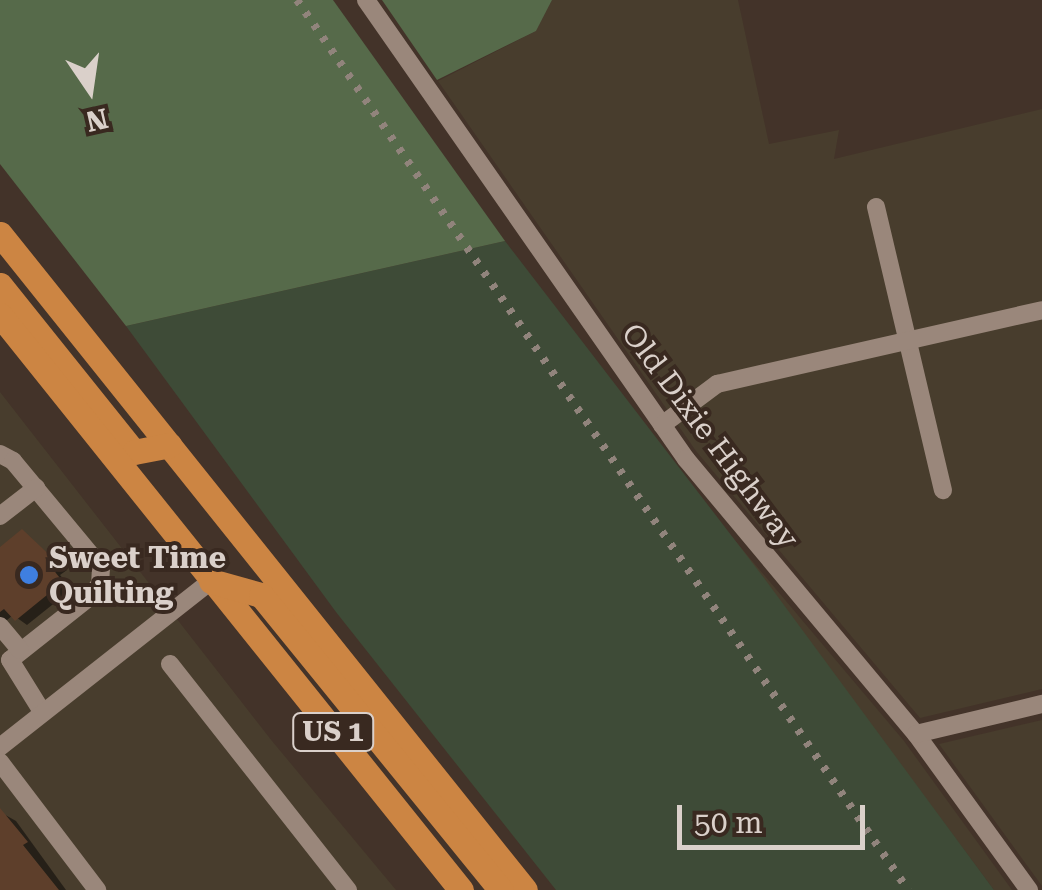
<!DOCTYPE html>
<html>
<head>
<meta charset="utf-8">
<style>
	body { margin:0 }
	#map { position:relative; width:1042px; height:890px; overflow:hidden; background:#433329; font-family:"Roboto Serif",serif }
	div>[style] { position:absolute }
	.commercial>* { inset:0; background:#483d2d }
	.green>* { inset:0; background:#3e4b37 }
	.forest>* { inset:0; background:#566a4a }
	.shadow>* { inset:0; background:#0007 }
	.building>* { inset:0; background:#5e3f2b }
	.minor>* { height:18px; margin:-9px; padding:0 9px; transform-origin:9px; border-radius:9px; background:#9a877b }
	.major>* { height:25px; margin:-12.5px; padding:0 12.5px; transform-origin:12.5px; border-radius:12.5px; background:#cc8543 }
	.rail>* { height:8px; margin-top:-4px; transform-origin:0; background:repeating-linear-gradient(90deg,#91847c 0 5px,transparent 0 15px) }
	.dots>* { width:28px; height:28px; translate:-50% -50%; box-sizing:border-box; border:5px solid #392920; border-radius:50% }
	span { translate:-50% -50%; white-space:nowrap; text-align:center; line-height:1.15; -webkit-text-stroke:8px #392920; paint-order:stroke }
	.shield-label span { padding:2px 8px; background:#392920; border:2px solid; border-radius:8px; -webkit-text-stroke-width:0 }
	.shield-label { font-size:28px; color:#dad0ca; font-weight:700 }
	.street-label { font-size:30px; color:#dad0ca }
	.poi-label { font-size:30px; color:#dad0ca; font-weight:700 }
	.left { translate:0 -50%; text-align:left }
	.north { position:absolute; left:40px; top:40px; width:100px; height:100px; -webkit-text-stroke:8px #392920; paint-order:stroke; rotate:167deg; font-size:28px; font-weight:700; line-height:40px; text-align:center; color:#dad0ca }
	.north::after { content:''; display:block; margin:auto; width:35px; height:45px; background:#dad0ca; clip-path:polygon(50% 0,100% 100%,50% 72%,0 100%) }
	.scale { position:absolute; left:677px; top:805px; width:188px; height:45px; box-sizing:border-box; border:5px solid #dad0ca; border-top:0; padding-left:12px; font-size:30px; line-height:35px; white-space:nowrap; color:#dad0ca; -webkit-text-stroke:8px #392920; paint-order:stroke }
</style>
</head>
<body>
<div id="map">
	<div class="commercial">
		<i style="clip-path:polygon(552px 0,738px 0,769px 144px,839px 130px,834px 159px,1042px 109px,1042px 689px,920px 718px,696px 451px,438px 81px,536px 31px)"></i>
		<i style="clip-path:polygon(0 392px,272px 741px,396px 890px,0 890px)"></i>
		<i style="clip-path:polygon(727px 531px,904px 741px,1012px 890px,994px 890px)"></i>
		<i style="clip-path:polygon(1042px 720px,1042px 886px,939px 744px)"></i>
	</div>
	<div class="green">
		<i style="clip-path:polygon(505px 241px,764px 578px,994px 890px,556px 890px,336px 612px,126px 326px)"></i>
	</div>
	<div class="forest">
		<i style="clip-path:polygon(0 0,333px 0,505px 241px,126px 326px,0 164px)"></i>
		<i style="clip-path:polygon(382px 0,552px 0,536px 31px,437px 80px)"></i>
	</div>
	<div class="shadow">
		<i style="clip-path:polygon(22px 532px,67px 570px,60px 575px,72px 589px,27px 625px,13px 615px,0 626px,0 550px)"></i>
		<i style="clip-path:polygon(0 812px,16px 821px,66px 890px,0 890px)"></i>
	</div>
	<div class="building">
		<i style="clip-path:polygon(22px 529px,58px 563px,52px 568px,63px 582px,15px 621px,4px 609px,0 612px,0 547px)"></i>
		<i style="clip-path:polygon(0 808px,28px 842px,23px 845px,59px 890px,0 890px)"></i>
	</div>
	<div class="minor">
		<i style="left:366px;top:0;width:560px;rotate:55.12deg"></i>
		<i style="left:686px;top:459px;width:359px;rotate:50.1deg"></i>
		<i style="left:916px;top:734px;width:193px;rotate:54.1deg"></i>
		<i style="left:876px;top:207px;width:291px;rotate:76.7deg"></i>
		<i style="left:662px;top:425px;width:69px;rotate:-36.7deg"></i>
		<i style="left:717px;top:384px;width:333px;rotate:-12.8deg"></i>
		<i style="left:0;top:454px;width:15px;rotate:28deg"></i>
		<i style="left:13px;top:461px;width:138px;rotate:50.3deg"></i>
		<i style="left:101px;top:567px;width:17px;rotate:93deg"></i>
		<i style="left:100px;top:584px;width:15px;rotate:127deg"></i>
		<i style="left:91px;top:596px;width:103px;rotate:141.7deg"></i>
		<i style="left:10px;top:660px;width:62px;rotate:58.1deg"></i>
		<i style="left:0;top:516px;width:46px;rotate:-37.9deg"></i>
		<i style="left:0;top:626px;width:31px;rotate:50deg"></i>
		<i style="left:170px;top:664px;width:288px;rotate:51.8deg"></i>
		<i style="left:916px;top:734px;width:130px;rotate:-13.4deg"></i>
		<i style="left:0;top:747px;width:268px;rotate:-38.2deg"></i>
		<i style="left:0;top:762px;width:161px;rotate:52.8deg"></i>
	</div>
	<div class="major">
		<i style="left:0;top:234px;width:840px;rotate:51.33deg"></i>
		<i style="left:0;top:285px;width:214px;rotate:51.3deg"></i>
		<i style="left:134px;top:452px;width:36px;rotate:-11deg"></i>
		<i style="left:0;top:315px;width:737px;rotate:51.28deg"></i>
		<i style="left:211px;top:581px;width:52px;rotate:15.6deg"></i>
		<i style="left:261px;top:595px;width:380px;rotate:50.9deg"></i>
	</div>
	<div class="rail">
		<i style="left:297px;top:0;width:1080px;rotate:55.53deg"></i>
	</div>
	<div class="dots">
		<i style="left:29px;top:575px;background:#3f7fe0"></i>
	</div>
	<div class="shield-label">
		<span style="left:333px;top:732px">US 1</span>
	</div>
	<div class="street-label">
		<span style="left:710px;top:436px;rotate:53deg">Old Dixie Highway</span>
	</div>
	<div class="poi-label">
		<span class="left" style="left:49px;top:575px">Sweet Time<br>Quilting</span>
	</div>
	<div class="north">N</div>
	<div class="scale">50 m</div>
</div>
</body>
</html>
